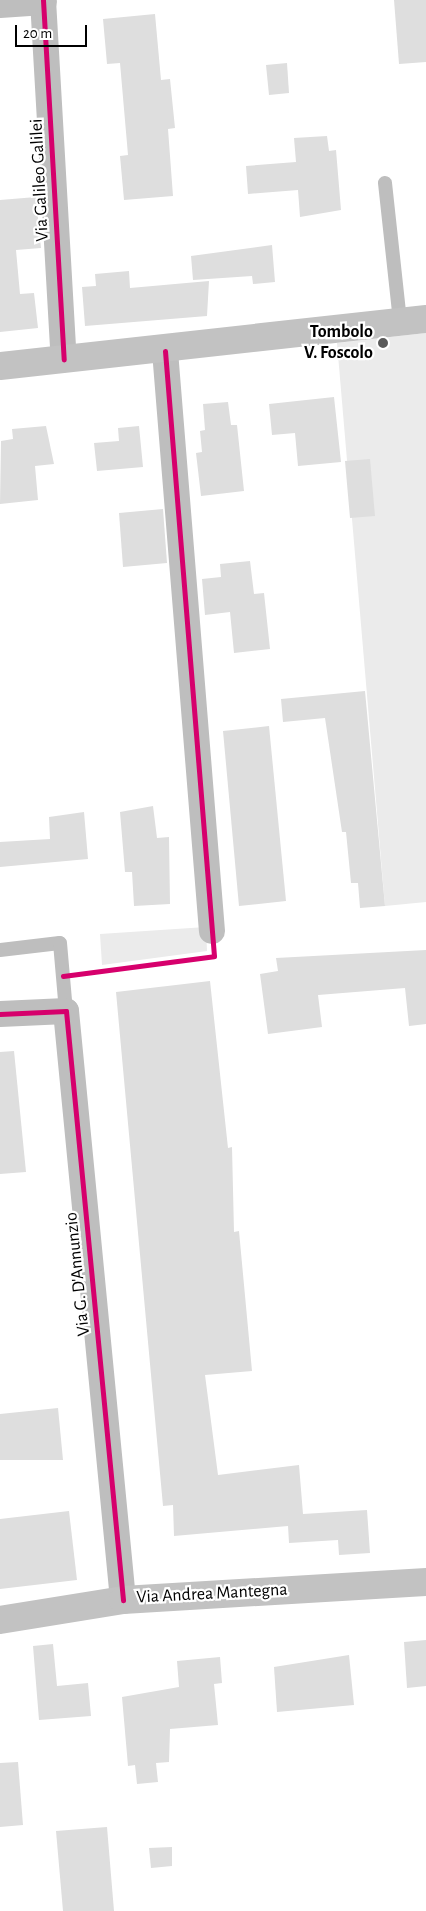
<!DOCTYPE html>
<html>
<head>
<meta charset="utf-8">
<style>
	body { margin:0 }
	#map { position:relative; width:426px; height:1911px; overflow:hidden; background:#fff; font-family:"Alegreya Sans",sans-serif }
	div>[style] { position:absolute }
	.green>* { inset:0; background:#ebebeb }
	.building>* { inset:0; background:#dedede }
	.lane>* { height:14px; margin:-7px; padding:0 7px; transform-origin:7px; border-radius:7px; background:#bebebe }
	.street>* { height:26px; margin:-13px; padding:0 13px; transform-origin:13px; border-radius:13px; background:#bebebe }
	.secondary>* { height:28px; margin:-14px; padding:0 14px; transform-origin:14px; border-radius:14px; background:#c2c2c2 }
	.cycleway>* { height:5px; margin:-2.5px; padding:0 2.5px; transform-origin:2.5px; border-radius:2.5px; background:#d6006c }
	.dots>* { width:14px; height:14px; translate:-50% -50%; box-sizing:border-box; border:2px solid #fff; border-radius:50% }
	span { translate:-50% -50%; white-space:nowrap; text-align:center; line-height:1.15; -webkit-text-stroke:4.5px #fff; paint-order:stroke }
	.street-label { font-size:18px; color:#000 }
	.poi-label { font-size:18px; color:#000; font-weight:700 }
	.right { translate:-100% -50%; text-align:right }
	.scale { position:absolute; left:15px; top:25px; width:72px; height:22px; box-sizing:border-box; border:2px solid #000; border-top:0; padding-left:6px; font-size:15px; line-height:18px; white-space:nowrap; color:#000; -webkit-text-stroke:4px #fff; paint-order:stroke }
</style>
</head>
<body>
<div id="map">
	<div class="green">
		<i style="clip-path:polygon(426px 333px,426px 902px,385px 906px,337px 343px)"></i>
		<i style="clip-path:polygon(206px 927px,207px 951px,102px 965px,100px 934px)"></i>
	</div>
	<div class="building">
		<i style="clip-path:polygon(394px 0,426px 0,426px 62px,399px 64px)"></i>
		<i style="clip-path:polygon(155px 14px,161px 80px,170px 79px,175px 128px,168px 129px,173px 196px,124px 200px,120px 156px,128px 155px,120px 63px,107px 64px,103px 19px)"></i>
		<i style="clip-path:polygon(287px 63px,289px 93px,269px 95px,266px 65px)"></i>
		<i style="clip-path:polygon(327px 136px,329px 151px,336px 150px,341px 210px,300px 217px,298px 190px,248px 194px,246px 166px,296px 162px,294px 138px)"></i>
		<i style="clip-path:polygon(36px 197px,41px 248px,16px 250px,20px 294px,34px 293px,38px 328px,0 332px,0 200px)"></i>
		<i style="clip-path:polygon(272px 245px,275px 282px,253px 284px,252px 276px,193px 280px,191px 256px)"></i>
		<i style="clip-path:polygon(129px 271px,130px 288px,209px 281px,207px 316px,85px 326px,82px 287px,96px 286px,95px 274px)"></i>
		<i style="clip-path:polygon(334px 397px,341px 462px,298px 466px,295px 433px,272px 435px,269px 404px)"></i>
		<i style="clip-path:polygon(228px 402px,231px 425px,237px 425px,244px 491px,201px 496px,196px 453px,202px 452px,200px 431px,205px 430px,203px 404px)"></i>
		<i style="clip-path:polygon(46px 426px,54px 464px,35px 466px,38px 500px,0 504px,1px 441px,13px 439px,12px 429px)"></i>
		<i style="clip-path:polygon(139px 426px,143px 467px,97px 471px,94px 443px,119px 441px,118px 428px)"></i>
		<i style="clip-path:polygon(370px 459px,375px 516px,350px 518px,345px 461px)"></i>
		<i style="clip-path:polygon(163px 509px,167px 563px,123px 567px,119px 513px)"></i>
		<i style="clip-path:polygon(250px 561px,254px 594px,264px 593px,270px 649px,234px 653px,230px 612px,205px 615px,202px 579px,221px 577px,220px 564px)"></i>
		<i style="clip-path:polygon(365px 691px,385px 906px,360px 908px,358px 883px,351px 883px,346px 832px,342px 832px,325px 718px,283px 722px,281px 699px)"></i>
		<i style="clip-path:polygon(269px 726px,286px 901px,239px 906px,223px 731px)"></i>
		<i style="clip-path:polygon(153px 806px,157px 838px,169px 837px,170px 904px,134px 906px,132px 872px,125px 872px,120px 812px)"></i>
		<i style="clip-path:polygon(84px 812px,88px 859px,0 867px,0 842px,50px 839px,49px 817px)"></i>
		<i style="clip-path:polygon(426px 950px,426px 1024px,409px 1026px,405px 988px,318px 995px,322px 1027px,268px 1034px,260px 974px,278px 971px,276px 958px)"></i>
		<i style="clip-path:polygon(210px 981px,228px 1148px,232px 1147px,234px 1232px,239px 1231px,252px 1371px,205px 1375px,218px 1475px,299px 1465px,303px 1514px,367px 1510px,370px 1553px,339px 1555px,338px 1540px,289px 1543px,288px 1526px,174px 1536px,173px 1505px,163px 1506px,116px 992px)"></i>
		<i style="clip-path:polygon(14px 1051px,26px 1172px,0 1174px,0 1052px)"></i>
		<i style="clip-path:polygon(58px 1408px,63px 1460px,0 1460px,0 1414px)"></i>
		<i style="clip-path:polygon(69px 1511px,77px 1580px,0 1589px,0 1519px)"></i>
		<i style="clip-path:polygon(426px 1640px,426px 1686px,407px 1688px,404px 1642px)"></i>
		<i style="clip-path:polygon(53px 1644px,57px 1686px,88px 1683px,91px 1716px,39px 1720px,33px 1646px)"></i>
		<i style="clip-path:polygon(349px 1655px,354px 1705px,277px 1712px,274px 1667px)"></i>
		<i style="clip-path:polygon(220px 1657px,222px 1683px,214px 1684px,218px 1725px,170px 1729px,169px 1762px,156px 1763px,158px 1782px,137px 1784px,135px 1765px,128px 1766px,122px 1697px,179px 1687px,177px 1661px)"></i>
		<i style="clip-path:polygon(18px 1762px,23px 1825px,0 1827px,0 1763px)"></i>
		<i style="clip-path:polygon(107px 1827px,114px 1911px,63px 1911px,56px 1831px)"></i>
		<i style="clip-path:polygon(172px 1847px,172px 1866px,151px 1868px,149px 1848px)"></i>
	</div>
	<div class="lane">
		<i style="left:385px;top:183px;width:140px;rotate:83.8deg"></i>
		<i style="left:0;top:950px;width:60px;rotate:-6.7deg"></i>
		<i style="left:60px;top:943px;width:68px;rotate:85deg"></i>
	</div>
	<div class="street">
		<i style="left:43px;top:0;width:360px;rotate:86.7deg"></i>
		<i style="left:0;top:5px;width:44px;rotate:-3.9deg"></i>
		<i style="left:165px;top:351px;width:582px;rotate:85.37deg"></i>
		<i style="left:0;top:1014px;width:66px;rotate:-2.6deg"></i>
		<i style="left:66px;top:1011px;width:592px;rotate:84.47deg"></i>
	</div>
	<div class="secondary">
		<i style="left:0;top:366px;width:429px;rotate:-6.3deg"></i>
		<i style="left:0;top:1620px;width:125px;rotate:-9.2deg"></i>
		<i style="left:123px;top:1600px;width:304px;rotate:-3.4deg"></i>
	</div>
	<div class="cycleway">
		<i style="left:43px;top:0;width:360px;rotate:86.7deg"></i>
		<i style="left:63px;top:976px;width:152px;rotate:-7.5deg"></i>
		<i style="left:214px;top:956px;width:607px;rotate:-94.63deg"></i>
		<i style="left:0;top:1014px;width:66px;rotate:-2.6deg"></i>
		<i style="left:66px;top:1011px;width:592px;rotate:84.47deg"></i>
	</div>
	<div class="dots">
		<i style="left:383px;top:343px;background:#595959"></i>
	</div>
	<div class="street-label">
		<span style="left:40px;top:180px;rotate:-93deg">Via Galileo Galilei</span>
		<span style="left:78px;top:1274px;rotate:-96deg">Via G. D'Annunzio</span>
		<span style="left:212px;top:1594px;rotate:-3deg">Via Andrea Mantegna</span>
	</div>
	<div class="poi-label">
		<span class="right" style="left:373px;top:343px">Tombolo<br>V. Foscolo</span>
	</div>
	<div class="scale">20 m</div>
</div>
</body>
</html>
